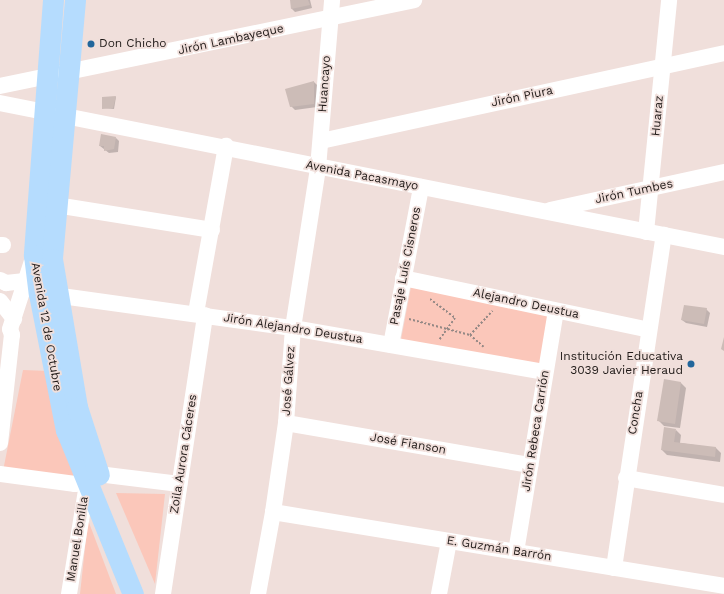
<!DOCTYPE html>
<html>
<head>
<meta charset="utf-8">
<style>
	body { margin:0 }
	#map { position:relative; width:724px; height:594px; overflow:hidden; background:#f0dfdb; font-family:"Work Sans",sans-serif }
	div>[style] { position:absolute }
	.green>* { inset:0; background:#fbc7ba }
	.shadow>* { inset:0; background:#0003 }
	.building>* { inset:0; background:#ccbcb7 }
	.path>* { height:2px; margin-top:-1px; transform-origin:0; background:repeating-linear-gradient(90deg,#948885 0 2px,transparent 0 4px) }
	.minor>* { height:16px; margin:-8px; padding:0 8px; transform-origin:8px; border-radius:8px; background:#fff }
	.major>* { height:21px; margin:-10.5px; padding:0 10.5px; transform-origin:10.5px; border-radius:10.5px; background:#b5dcfe }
	.dots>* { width:11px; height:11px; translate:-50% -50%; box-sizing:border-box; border:2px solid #f0dfdb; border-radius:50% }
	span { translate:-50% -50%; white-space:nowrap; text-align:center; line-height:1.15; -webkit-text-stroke:3.5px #f0dfdb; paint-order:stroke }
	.street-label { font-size:12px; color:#1f1917 }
	.poi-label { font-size:12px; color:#1f1917 }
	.left { translate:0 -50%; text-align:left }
	.right { translate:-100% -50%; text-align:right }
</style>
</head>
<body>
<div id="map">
	<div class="green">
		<i style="clip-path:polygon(411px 287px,552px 316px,543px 368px,400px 345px)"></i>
		<i style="clip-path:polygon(23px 370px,48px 371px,75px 481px,3px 471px)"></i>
		<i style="clip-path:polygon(116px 493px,165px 494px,155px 584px)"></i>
		<i style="clip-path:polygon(88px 520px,116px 594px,80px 594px)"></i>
	</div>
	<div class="shadow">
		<i style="clip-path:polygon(291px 0,310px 0,312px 8px,295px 12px,292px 9px)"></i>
		<i style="clip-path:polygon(314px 82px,317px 85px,317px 107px,295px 110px,291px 106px)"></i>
		<i style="clip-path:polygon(116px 97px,114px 109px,103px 108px,103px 98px)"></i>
		<i style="clip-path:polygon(116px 138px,119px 141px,118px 152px,109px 153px,100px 146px)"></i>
		<i style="clip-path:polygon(706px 309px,710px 313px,707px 327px,686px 323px,682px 320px)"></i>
		<i style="clip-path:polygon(665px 380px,681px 383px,686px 388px,680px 428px,664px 426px,659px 421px)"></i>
		<i style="clip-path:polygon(676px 430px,681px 435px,680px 443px,716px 448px,721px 453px,720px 462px,667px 455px,662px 450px)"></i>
	</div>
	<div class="building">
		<i style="clip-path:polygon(290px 0,308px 0,310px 5px,291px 9px)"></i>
		<i style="clip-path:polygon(314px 81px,314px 104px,290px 107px,285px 89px)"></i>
		<i style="clip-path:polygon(116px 96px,113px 108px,102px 109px,102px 97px)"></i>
		<i style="clip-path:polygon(101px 134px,116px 137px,114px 149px,104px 151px,104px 146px,99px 146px)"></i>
		<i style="clip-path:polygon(684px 305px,707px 308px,704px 324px,681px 320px)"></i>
		<i style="clip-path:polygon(724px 337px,724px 351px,721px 349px)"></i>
		<i style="clip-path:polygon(664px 379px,681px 382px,675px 424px,657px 421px)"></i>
		<i style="clip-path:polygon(664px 427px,676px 429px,674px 442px,716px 447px,715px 457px,661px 450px)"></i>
	</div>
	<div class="path">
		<i style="left:430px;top:299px;width:31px;rotate:37deg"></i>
		<i style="left:455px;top:318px;width:27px;rotate:126deg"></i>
		<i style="left:409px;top:319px;width:63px;rotate:14.7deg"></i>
		<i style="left:470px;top:335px;width:18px;rotate:41deg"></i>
		<i style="left:470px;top:335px;width:33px;rotate:-47deg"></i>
	</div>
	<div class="minor">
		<i style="left:0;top:86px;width:423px;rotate:-11.7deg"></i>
		<i style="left:0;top:103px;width:738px;rotate:11.25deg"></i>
		<i style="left:321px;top:141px;width:412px;rotate:-12.3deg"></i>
		<i style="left:56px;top:205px;width:158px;rotate:9.1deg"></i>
		<i style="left:550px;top:210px;width:178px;rotate:-12.3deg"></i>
		<i style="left:646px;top:232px;width:233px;rotate:-84.3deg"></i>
		<i style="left:0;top:245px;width:3px"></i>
		<i style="left:403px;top:278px;width:251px;rotate:11.9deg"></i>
		<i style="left:0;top:280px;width:7px;rotate:27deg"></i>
		<i style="left:6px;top:283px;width:19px;rotate:-6deg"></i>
		<i style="left:47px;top:294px;width:248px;rotate:7.9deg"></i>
		<i style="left:293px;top:328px;width:256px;rotate:9.9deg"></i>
		<i style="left:0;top:301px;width:23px;rotate:52deg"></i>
		<i style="left:196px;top:313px;width:170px;rotate:-79.8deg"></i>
		<i style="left:391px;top:345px;width:161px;rotate:-79.2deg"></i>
		<i style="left:286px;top:423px;width:248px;rotate:9.8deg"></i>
		<i style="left:0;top:443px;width:109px;rotate:-83.7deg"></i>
		<i style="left:12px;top:335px;width:6px;rotate:-108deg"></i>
		<i style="left:10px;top:329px;width:75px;rotate:-72.1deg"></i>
		<i style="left:0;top:474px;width:76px;rotate:7.6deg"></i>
		<i style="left:75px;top:484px;width:25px;rotate:-23deg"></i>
		<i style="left:98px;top:474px;width:82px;rotate:7deg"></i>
		<i style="left:626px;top:478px;width:99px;rotate:9.8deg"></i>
		<i style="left:273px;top:512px;width:457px;rotate:9.3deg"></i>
		<i style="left:516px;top:552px;width:244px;rotate:-80.6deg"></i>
		<i style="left:614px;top:568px;width:337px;rotate:-81.5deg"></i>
		<i style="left:69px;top:594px;width:111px;rotate:-80.7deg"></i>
		<i style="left:163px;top:594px;width:282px;rotate:-81.4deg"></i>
		<i style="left:258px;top:594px;width:83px;rotate:-79.6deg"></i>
		<i style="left:273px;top:512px;width:90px;rotate:-81.7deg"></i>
		<i style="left:286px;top:423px;width:95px;rotate:-85.8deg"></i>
		<i style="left:293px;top:328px;width:162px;rotate:-81.1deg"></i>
		<i style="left:318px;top:168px;width:169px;rotate:-85.2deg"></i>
		<i style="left:439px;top:594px;width:54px;rotate:-79.3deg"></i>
	</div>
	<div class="major">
		<i style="left:53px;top:0;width:256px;rotate:94.3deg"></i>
		<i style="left:34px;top:255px;width:39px;rotate:83deg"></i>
		<i style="left:39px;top:294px;width:139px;rotate:78.8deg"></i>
		<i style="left:66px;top:430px;width:177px;rotate:67.8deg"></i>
		<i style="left:75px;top:0;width:260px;rotate:95.1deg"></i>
		<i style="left:52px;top:259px;width:150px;rotate:80.4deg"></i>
		<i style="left:77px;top:407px;width:71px;rotate:72.1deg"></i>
	</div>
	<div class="dots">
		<i style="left:91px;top:44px;background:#22669b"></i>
		<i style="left:691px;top:364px;background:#22669b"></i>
	</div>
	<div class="street-label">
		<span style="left:231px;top:40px;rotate:-12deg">Jirón Lambayeque</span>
		<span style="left:325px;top:84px;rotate:-86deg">Huancayo</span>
		<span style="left:522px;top:97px;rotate:-12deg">Jirón Piura</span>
		<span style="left:658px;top:116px;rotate:-85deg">Huaraz</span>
		<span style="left:362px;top:176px;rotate:11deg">Avenida Pacasmayo</span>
		<span style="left:634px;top:192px;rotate:-12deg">Jirón Tumbes</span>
		<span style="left:406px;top:266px;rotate:-79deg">Pasaje Luís Cisneros</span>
		<span style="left:526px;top:304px;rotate:12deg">Alejandro Deustua</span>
		<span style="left:46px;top:327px;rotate:80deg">Avenida 12 de Octubre</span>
		<span style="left:293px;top:329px;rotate:9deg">Jirón Alejandro Deustua</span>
		<span style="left:289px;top:381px;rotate:-86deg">José Gálvez</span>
		<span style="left:636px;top:413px;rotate:-81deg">Concha</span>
		<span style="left:536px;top:431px;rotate:-81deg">Jirón Rebeca Carrión</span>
		<span style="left:408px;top:444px;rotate:10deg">José Fianson</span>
		<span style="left:184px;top:454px;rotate:-81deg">Zoila Aurora Cáceres</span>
		<span style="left:78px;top:539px;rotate:-81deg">Manuel Bonilla</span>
		<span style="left:499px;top:549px;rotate:9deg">E. Guzmán Barrón</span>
	</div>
	<div class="poi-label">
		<span class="left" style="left:99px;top:44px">Don Chicho</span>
		<span class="right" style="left:683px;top:364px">Institución Educativa<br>3039 Javier Heraud</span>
	</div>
</div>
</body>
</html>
